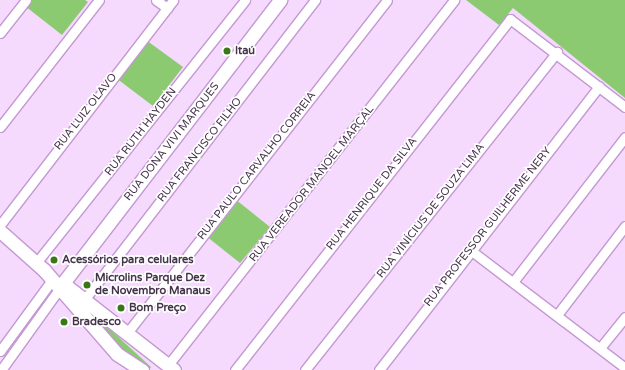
<!DOCTYPE html>
<html>
<head>
<meta charset="utf-8">
<style>
	body { margin:0 }
	#map { position:relative; width:625px; height:370px; overflow:hidden; background:#f5dafe; font-family:"Varela Round",sans-serif }
	div>[style] { position:absolute }
	.green>* { inset:0; background:#8bca71 }
	.roads { filter:drop-shadow(1px 0 #c399d2) drop-shadow(-1px 0 #c399d2) drop-shadow(0 1px #c399d2) drop-shadow(0 -1px #c399d2) }
	.street>* { height:9px; margin:-4.5px; padding:0 4.5px; transform-origin:4.5px; border-radius:4.5px; background:#fff }
	.secondary>* { height:13px; margin:-6.5px; padding:0 6.5px; transform-origin:6.5px; border-radius:6.5px; background:#fff }
	.dots>* { width:11px; height:11px; translate:-50% -50%; box-sizing:border-box; border:2px solid #fff; border-radius:50% }
	span { translate:-50% -50%; white-space:nowrap; text-align:center; line-height:1.15; -webkit-text-stroke:3.5px #fff; paint-order:stroke }
	.poi-label { font-size:11px; color:#45334b; font-weight:700 }
	.left { translate:0 -50%; text-align:left }
	.street-label { font-size:11px; color:#45334b }
</style>
</head>
<body>
<div id="map">
	<div class="green">
		<i style="clip-path:polygon(30px 0,85px 0,88px 2px,62px 35px,25px 6px)"></i>
		<i style="clip-path:polygon(466px 0,625px 0,625px 98px,513px 8px,499px 25px)"></i>
		<i style="clip-path:polygon(146px 40px,183px 67px,153px 106px,116px 78px)"></i>
		<i style="clip-path:polygon(235px 199px,270px 227px,240px 263px,206px 236px)"></i>
		<i style="clip-path:polygon(77px 299px,151px 367px,149px 370px,101px 335px)"></i>
	</div>
	<div class="roads">
		<div class="street">
			<i style="left:156px;top:0;width:14px;rotate:36deg"></i>
			<i style="left:0;top:33px;width:42px;rotate:-51.8deg"></i>
			<i style="left:0;top:127px;width:161px;rotate:-52.1deg"></i>
			<i style="left:0;top:225px;width:284px;rotate:-52.4deg"></i>
			<i style="left:469px;top:249px;width:196px;rotate:37.3deg"></i>
			<i style="left:36px;top:263px;width:336px;rotate:-51.5deg"></i>
			<i style="left:513px;top:282px;width:183px;rotate:-52.3deg"></i>
			<i style="left:84px;top:300px;width:379px;rotate:-52.4deg"></i>
			<i style="left:557px;top:315px;width:112px;rotate:-52.6deg"></i>
			<i style="left:127px;top:333px;width:422px;rotate:-52deg"></i>
			<i style="left:600px;top:348px;width:40px;rotate:-51deg"></i>
			<i style="left:0;top:351px;width:88px;rotate:-53.8deg"></i>
			<i style="left:168px;top:365px;width:464px;rotate:-51.9deg"></i>
			<i style="left:1px;top:370px;width:101px;rotate:-54.3deg"></i>
			<i style="left:235px;top:370px;width:446px;rotate:-51.9deg"></i>
			<i style="left:510px;top:19px;width:145px;rotate:37.4deg"></i>
			<i style="left:305px;top:370px;width:406px;rotate:-51.6deg"></i>
			<i style="left:379px;top:370px;width:359px;rotate:-52.2deg"></i>
		</div>
		<div class="secondary">
			<i style="left:0;top:231px;width:59px;rotate:41.6deg"></i>
			<i style="left:44px;top:270px;width:111px;rotate:49deg"></i>
			<i style="left:117px;top:354px;width:30px;rotate:33deg"></i>
			<i style="left:63px;top:283px;width:357px;rotate:-52.5deg"></i>
			<i style="left:65px;top:285px;width:138px;rotate:37.9deg"></i>
		</div>
	</div>
	<div class="dots">
		<i style="left:227px;top:51px;background:#397814"></i>
		<i style="left:54px;top:260px;background:#397814"></i>
		<i style="left:87px;top:285px;background:#397814"></i>
		<i style="left:121px;top:308px;background:#397814"></i>
		<i style="left:64px;top:322px;background:#397814"></i>
	</div>
	<div class="poi-label">
		<span class="left" style="left:235px;top:51px">Itaú</span>
		<span class="left" style="left:62px;top:260px">Acessórios para celulares</span>
		<span class="left" style="left:95px;top:285px">Microlins Parque Dez<br>de Novembro Manaus</span>
		<span class="left" style="left:129px;top:308px">Bom Preço</span>
		<span class="left" style="left:72px;top:322px">Bradesco</span>
	</div>
	<div class="street-label">
		<span style="left:86px;top:112px;rotate:-52deg">RUA LUIZ OLAVO</span>
		<span style="left:141px;top:132px;rotate:-52deg">RUA RUTH HAYDEN</span>
		<span style="left:172px;top:142px;rotate:-52deg">RUA DONA VIVI MARQUES</span>
		<span style="left:200px;top:150px;rotate:-52deg">RUA FRANCISCO FILHO</span>
		<span style="left:257px;top:166px;rotate:-52deg">RUA PAULO CARVALHO CORREIA</span>
		<span style="left:312px;top:184px;rotate:-52deg">RUA VEREADOR MANOEL MARÇAL</span>
		<span style="left:372px;top:194px;rotate:-52deg">RUA HENRIQUE DA SILVA</span>
		<span style="left:431px;top:211px;rotate:-52deg">RUA VINÍCIUS DE SOUZA LIMA</span>
		<span style="left:488px;top:227px;rotate:-52deg">RUA PROFESSOR GUILHERME NERY</span>
	</div>
</div>
</body>
</html>
